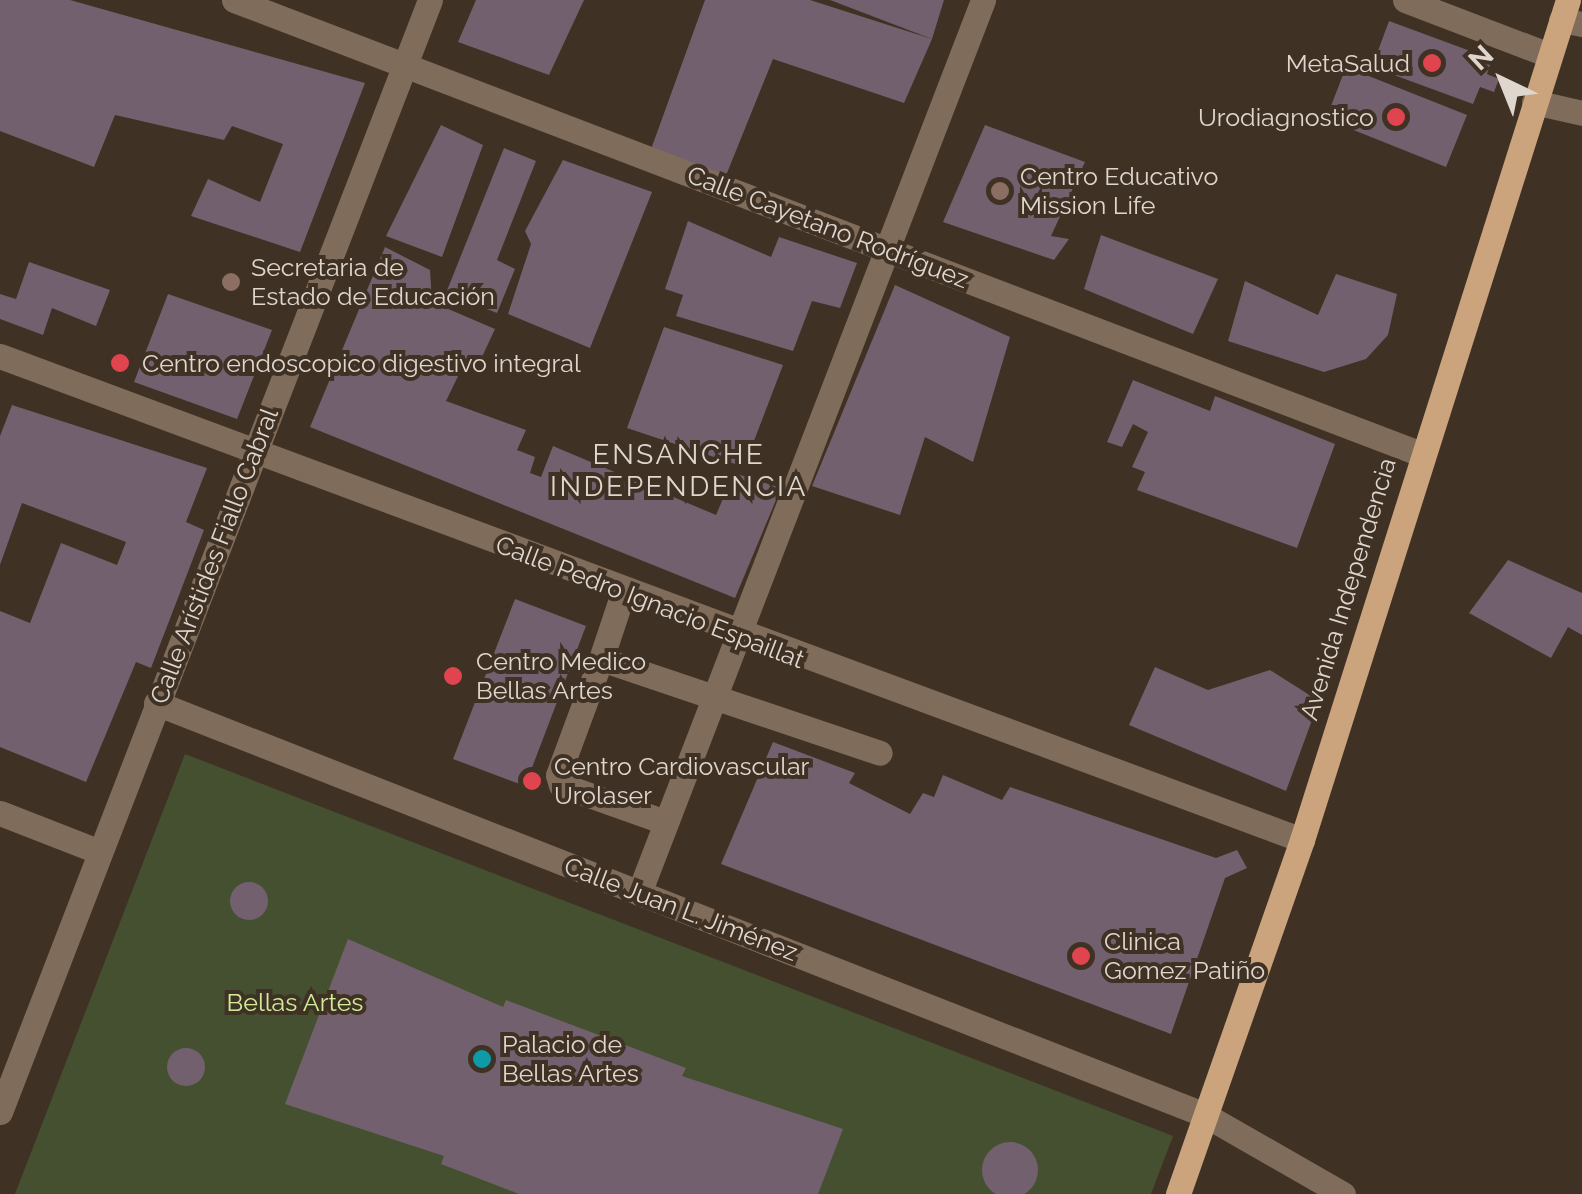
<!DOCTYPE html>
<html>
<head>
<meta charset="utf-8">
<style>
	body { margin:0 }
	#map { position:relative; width:1582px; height:1194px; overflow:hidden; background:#3f3124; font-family:Raleway,sans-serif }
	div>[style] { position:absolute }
	.green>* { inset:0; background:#455031 }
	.building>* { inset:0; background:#72606e }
	.round { border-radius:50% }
	.minor>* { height:25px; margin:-12.5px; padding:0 12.5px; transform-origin:12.5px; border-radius:12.5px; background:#806c5a }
	.major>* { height:25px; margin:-12.5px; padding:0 12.5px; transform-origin:12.5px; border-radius:12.5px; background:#cba37d }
	.dots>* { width:28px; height:28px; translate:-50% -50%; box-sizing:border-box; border:5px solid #3f3124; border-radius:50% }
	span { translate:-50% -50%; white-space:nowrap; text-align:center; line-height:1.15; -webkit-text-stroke:8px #3f3124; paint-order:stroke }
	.poi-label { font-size:25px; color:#dfd6ce }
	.right { translate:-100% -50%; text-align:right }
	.left { translate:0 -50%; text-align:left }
	.street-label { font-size:25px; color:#dfd6ce }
	.park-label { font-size:25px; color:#cfec98 }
	.neighbourhood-label { font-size:28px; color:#dfd6ce; letter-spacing:2.5px }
	.north { position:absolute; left:1452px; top:30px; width:100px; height:100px; -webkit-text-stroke:8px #3f3124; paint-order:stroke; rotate:317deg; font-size:28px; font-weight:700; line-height:40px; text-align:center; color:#dfd6ce }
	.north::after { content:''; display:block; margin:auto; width:35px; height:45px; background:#dfd6ce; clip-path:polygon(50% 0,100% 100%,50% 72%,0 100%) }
</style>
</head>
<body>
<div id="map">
	<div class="green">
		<i style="clip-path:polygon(185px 754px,1173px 1136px,1151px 1194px,15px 1194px)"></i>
	</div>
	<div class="building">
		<i style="clip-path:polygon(0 0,70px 0,365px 83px,300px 252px,191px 216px,208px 179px,260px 202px,283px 144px,232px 126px,224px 140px,115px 115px,94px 167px,0 131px)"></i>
		<i style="clip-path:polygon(476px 0,584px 0,549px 75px,458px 42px)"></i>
		<i style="clip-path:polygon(705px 0,810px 0,932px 39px,904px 103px,773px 59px,725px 178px,650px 152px)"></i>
		<i style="clip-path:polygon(830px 0,944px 0,932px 39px)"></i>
		<i style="clip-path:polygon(1389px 21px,1492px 59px,1487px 74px,1499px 79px,1494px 92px,1480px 87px,1473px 104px,1372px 67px)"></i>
		<i style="clip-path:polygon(1346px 67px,1467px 115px,1446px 167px,1326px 119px)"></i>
		<i style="clip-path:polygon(441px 125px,483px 145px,442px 257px,386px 236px)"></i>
		<i style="clip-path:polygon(985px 125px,1085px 162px,1051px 236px,1069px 239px,1054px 260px,943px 222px)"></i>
		<i style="clip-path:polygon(504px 148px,536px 161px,497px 260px,515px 269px,497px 313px,446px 293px)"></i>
		<i style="clip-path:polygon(563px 160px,652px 192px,590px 348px,508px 314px,531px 244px,525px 231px)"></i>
		<i style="clip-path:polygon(688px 221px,771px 257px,779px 237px,857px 263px,840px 308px,812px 301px,793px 351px,676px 316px,683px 295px,665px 289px)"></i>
		<i style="clip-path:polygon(1101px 235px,1218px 279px,1193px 334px,1084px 289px)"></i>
		<i style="clip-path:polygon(385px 247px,430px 270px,432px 302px,495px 329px,475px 372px,463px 366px,446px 401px,526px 430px,517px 450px,535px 457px,530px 473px,541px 477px,553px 446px,716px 515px,734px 473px,781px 488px,735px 598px,310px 427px)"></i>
		<i style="clip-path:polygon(29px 262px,110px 290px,96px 326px,52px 308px,43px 335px,0 319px,0 294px,16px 299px)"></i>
		<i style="clip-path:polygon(1336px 274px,1397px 294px,1388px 335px,1366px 359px,1324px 372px,1228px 341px,1245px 281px,1318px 315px)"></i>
		<i style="clip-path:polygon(895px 285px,1010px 337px,973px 462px,925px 437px,900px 515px,812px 486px)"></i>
		<i style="clip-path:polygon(168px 294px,272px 330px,237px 419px,134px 382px)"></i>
		<i style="clip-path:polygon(664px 327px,783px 365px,744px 467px,627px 428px)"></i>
		<i style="clip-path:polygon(1133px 380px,1210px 411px,1215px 396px,1335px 444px,1297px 548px,1137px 490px,1145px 472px,1132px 467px,1148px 432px,1133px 424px,1122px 447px,1107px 442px)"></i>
		<i style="clip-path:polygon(12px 405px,207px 468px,186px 522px,204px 530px,181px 590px,151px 668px,136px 662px,86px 782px,0 747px,0 611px,30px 623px,61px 543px,117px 565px,126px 542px,22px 503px,0 565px,0 436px)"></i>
		<i style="clip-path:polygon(1508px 560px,1582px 593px,1582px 635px,1568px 627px,1551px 658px,1469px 613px)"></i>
		<i style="clip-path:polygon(515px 599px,586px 626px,525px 786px,453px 759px)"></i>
		<i style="clip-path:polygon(1155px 667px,1208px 690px,1270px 670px,1319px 701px,1286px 791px,1129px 725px)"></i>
		<i style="clip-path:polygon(773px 742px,855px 773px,849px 783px,910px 814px,923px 793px,934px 797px,943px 775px,1002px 800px,1010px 787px,1216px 858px,1237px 850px,1247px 868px,1225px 878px,1171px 1034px,721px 864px)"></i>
		<i class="round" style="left:230px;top:882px;width:38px;height:38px"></i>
		<i style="clip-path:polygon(348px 939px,503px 1007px,506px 1000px,686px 1068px,682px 1076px,843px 1129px,818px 1194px,519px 1194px,441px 1164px,444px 1156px,285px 1104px)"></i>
		<i class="round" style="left:167px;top:1048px;width:38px;height:38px"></i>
		<i class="round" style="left:982px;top:1142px;width:56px;height:56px"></i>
	</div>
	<div class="minor">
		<i style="left:234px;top:0;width:1271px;rotate:20.93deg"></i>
		<i style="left:1405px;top:0;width:154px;rotate:20.9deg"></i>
		<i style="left:1561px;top:20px;width:21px;rotate:11deg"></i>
		<i style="left:1534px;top:102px;width:49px;rotate:12.9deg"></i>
		<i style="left:0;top:356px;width:1389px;rotate:20.39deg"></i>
		<i style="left:601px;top:659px;width:70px;rotate:-71.6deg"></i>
		<i style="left:156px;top:703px;width:1127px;rotate:21.44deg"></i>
		<i style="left:1205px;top:1115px;width:159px;rotate:29.8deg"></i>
		<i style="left:0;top:813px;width:107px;rotate:21.3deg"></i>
		<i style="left:665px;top:822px;width:110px;rotate:-160.4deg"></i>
		<i style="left:561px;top:785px;width:10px;rotate:-107deg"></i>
		<i style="left:558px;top:775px;width:124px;rotate:-69.7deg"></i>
		<i style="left:601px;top:659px;width:294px;rotate:18.6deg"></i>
		<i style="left:639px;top:893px;width:957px;rotate:-68.93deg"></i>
		<i style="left:0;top:1112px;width:1192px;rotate:-68.86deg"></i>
	</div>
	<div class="major">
		<i style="left:1178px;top:1194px;width:375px;rotate:-70.7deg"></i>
		<i style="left:1302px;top:840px;width:881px;rotate:-72.43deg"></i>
	</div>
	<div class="dots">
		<i style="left:1432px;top:63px;background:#e0444e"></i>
		<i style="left:1396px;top:117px;background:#e0444e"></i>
		<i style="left:1000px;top:191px;background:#8d6e63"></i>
		<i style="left:231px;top:282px;background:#8d6e63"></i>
		<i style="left:120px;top:363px;background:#e0444e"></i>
		<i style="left:453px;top:676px;background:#e0444e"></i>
		<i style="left:532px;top:781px;background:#e0444e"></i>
		<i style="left:1081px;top:956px;background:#e0444e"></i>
		<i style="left:482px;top:1059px;background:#0f9aa8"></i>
	</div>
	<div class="poi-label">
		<span class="right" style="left:1410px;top:63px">MetaSalud</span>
		<span class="right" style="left:1374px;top:117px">Urodiagnostico</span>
		<span class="left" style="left:1020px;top:191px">Centro Educativo<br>Mission Life</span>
		<span class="left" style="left:251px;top:282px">Secretaria de<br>Estado de Educación</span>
		<span class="left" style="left:142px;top:363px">Centro endoscopico digestivo integral</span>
		<span class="left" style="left:476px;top:676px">Centro Medico<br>Bellas Artes</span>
		<span class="left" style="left:554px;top:781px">Centro Cardiovascular<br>Urolaser</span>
		<span class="left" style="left:1104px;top:956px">Clinica<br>Gomez Patiño</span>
		<span class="left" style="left:502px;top:1059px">Palacio de<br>Bellas Artes</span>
	</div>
	<div class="street-label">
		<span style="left:828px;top:227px;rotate:21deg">Calle Cayetano Rodríguez</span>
		<span style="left:214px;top:556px;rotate:-69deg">Calle Arístides Fiallo Cabral</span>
		<span style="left:1348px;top:589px;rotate:-73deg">Avenida Independencia</span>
		<span style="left:650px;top:602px;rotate:21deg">Calle Pedro Ignacio Espaillat</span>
		<span style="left:681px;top:909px;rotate:21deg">Calle Juan L. Jiménez</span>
	</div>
	<div class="park-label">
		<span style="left:295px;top:1002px">Bellas Artes</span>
	</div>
	<div class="neighbourhood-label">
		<span style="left:679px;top:471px">ENSANCHE<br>INDEPENDENCIA</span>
	</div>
	<div class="north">N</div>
</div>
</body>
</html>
